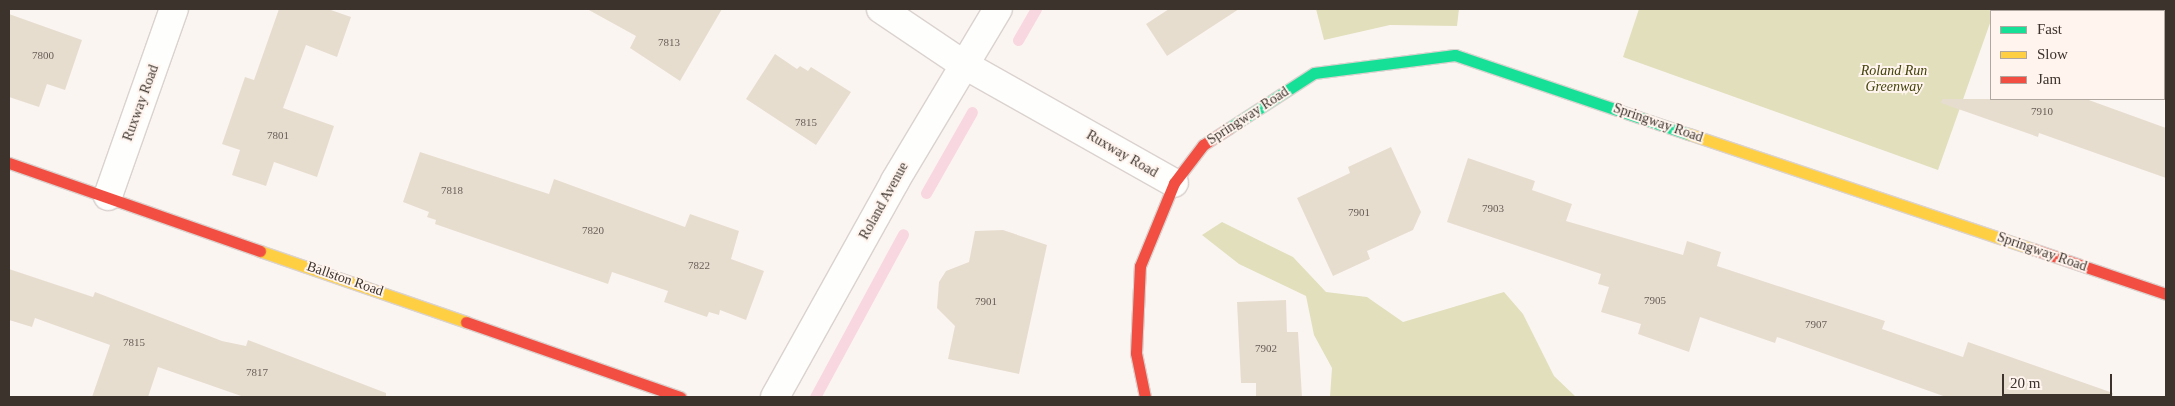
<!DOCTYPE html>
<html>
<head>
<meta charset="utf-8">
<style>
	body { margin:0 }
	#map { position:relative; width:2175px; height:406px; overflow:hidden; background:#fbf5f2; font-family:Georgia,serif }
	div>[style] { position:absolute }
	.green>* { inset:0; background:#e1dfbc }
	.stream>* { height:11px; margin:-5.5px; padding:0 5.5px; transform-origin:5.5px; border-radius:5.5px; background:#f8d7e1 }
	.building>* { inset:0; background:#e7ddcf }
	.roads { filter:drop-shadow(1px 0 #dad2ce) drop-shadow(-1px 0 #dad2ce) drop-shadow(0 1px #dad2ce) drop-shadow(0 -1px #dad2ce) }
	.street>* { height:28px; margin:-14px; padding:0 14px; transform-origin:14px; border-radius:14px; background:#fefefd }
	.fast>* { height:11px; margin:-5.5px; padding:0 5.5px; transform-origin:5.5px; border-radius:5.5px; background:#16e098 }
	.slow>* { height:11px; margin:-5.5px; padding:0 5.5px; transform-origin:5.5px; border-radius:5.5px; background:#ffcf43 }
	.jam>* { height:11px; margin:-5.5px; padding:0 5.5px; transform-origin:5.5px; border-radius:5.5px; background:#f24e42 }
	span { translate:-50% -50%; white-space:nowrap; text-align:center; line-height:1.15; -webkit-text-stroke:4px #fff4ee; paint-order:stroke }
	.number-label { font-size:11px; color:#685e56 }
	.number-label span { -webkit-text-stroke-width:0 }
	.park-label { font-size:14px; color:#42420a; font-style:italic }
	.street-label { font-size:14px; color:#3d332d }
	.frame { position:absolute; inset:0; border:10px solid #3d332d; pointer-events:none }
	.legend { position:absolute; left:1990px; top:10px; width:175px; height:90px; box-sizing:border-box; background:#fff4ee; border:1px solid #b1a7a1; margin:0; padding:6px 9px; list-style:none; font-size:15px; color:#3d332d }
	.legend li { display:flex; align-items:center; gap:10px; height:25px }
	.legend b { width:25px; border:1px solid #b1a7a1 }
	.scale { position:absolute; left:2002px; top:374px; width:110px; height:22px; box-sizing:border-box; border:2px solid #3d332d; border-top:0; padding-left:6px; font-size:15px; line-height:18px; white-space:nowrap; color:#3d332d; -webkit-text-stroke:4px #fff4ee; paint-order:stroke }
</style>
</head>
<body>
<div id="map">
	<div class="green">
		<i style="clip-path:polygon(1316px 9px,1459px 9px,1457px 26px,1390px 25px,1324px 40px)"></i>
		<i style="clip-path:polygon(1639px 9px,1995px 9px,1938px 170px,1623px 57px)"></i>
		<i style="clip-path:polygon(1222px 222px,1293px 257px,1326px 292px,1367px 297px,1403px 322px,1504px 292px,1523px 314px,1554px 376px,1576px 397px,1330px 397px,1332px 368px,1314px 335px,1306px 296px,1239px 264px,1202px 235px)"></i>
	</div>
	<div class="stream">
		<i style="left:1018px;top:40px;width:36px;rotate:-60deg"></i>
		<i style="left:926px;top:193px;width:93px;rotate:-60.4deg"></i>
		<i style="left:815px;top:397px;width:185px;rotate:-61.6deg"></i>
	</div>
	<div class="building">
		<i style="clip-path:polygon(279px 9px,328px 9px,351px 17px,337px 57px,306px 45px,283px 108px,334px 126px,317px 177px,274px 162px,266px 186px,232px 175px,240px 150px,222px 144px,245px 77px,254px 80px)"></i>
		<i style="clip-path:polygon(587px 9px,722px 9px,680px 81px,630px 48px,636px 36px)"></i>
		<i style="clip-path:polygon(1169px 9px,1239px 9px,1167px 56px,1146px 24px)"></i>
		<i style="clip-path:polygon(9px 14px,82px 40px,65px 90px,47px 84px,39px 107px,9px 97px)"></i>
		<i style="clip-path:polygon(775px 54px,797px 69px,800px 66px,808px 71px,811px 67px,851px 92px,816px 145px,746px 99px)"></i>
		<i style="clip-path:polygon(1942px 99px,2086px 99px,2166px 128px,2166px 178px,2039px 133px,2038px 137px,1941px 103px)"></i>
		<i style="clip-path:polygon(1391px 147px,1421px 212px,1413px 230px,1367px 251px,1370px 259px,1333px 276px,1297px 198px,1350px 173px,1348px 167px)"></i>
		<i style="clip-path:polygon(420px 152px,549px 194px,554px 179px,685px 227px,690px 214px,739px 231px,731px 259px,764px 271px,746px 320px,720px 310px,719px 315px,709px 312px,707px 317px,664px 302px,668px 291px,612px 272px,608px 284px,435px 224px,436px 220px,427px 217px,429px 212px,403px 202px)"></i>
		<i style="clip-path:polygon(1468px 158px,1535px 181px,1532px 190px,1572px 204px,1566px 221px,1683px 255px,1687px 241px,1721px 252px,1717px 266px,1885px 321px,1882px 329px,1963px 357px,1968px 342px,2113px 393px,2112px 397px,1946px 397px,1777px 337px,1775px 343px,1700px 317px,1689px 352px,1638px 334px,1641px 324px,1601px 312px,1609px 287px,1598px 284px,1601px 274px,1447px 222px)"></i>
		<i style="clip-path:polygon(1003px 230px,1047px 245px,1019px 374px,948px 359px,955px 326px,937px 308px,939px 282px,946px 271px,969px 262px,975px 231px)"></i>
		<i style="clip-path:polygon(9px 269px,93px 297px,95px 292px,222px 341px,246px 346px,248px 340px,386px 393px,386px 397px,244px 397px,158px 367px,148px 397px,92px 397px,110px 345px,35px 318px,32px 327px,9px 320px)"></i>
		<i style="clip-path:polygon(1286px 300px,1287px 332px,1298px 332px,1302px 397px,1256px 397px,1256px 383px,1241px 383px,1237px 302px)"></i>
	</div>
	<div class="roads">
		<div class="street">
			<i style="left:881px;top:9px;width:99px;rotate:33.9deg"></i>
			<i style="left:963px;top:64px;width:242px;rotate:29.4deg"></i>
			<i style="left:108px;top:196px;width:198px;rotate:-70.6deg"></i>
			<i style="left:775px;top:397px;width:247px;rotate:-60.9deg"></i>
			<i style="left:895px;top:181px;width:200px;rotate:-59.1deg"></i>
		</div>
		<div class="fast">
			<i style="left:1229px;top:128px;width:101px;rotate:-32.9deg"></i>
			<i style="left:1314px;top:73px;width:142px;rotate:-7.3deg"></i>
			<i style="left:1455px;top:55px;width:247px;rotate:18.7deg"></i>
		</div>
		<div class="slow">
			<i style="left:1689px;top:134px;width:363px;rotate:18.5deg"></i>
			<i style="left:260px;top:251px;width:218px;rotate:19deg"></i>
		</div>
		<div class="jam">
			<i style="left:9px;top:163px;width:266px;rotate:19.3deg"></i>
			<i style="left:2033px;top:249px;width:140px;rotate:18.7deg"></i>
			<i style="left:466px;top:322px;width:227px;rotate:19.3deg"></i>
			<i style="left:1145px;top:397px;width:45px;rotate:-101.6deg"></i>
			<i style="left:1136px;top:353px;width:87px;rotate:-87.4deg"></i>
			<i style="left:1140px;top:266px;width:90px;rotate:-67.7deg"></i>
			<i style="left:1174px;top:183px;width:48px;rotate:-52.7deg"></i>
			<i style="left:1203px;top:145px;width:31px;rotate:-33deg"></i>
		</div>
	</div>
	<div class="number-label">
		<span style="left:669px;top:42px">7813</span>
		<span style="left:43px;top:55px">7800</span>
		<span style="left:2042px;top:111px">7910</span>
		<span style="left:806px;top:122px">7815</span>
		<span style="left:278px;top:135px">7801</span>
		<span style="left:452px;top:190px">7818</span>
		<span style="left:1493px;top:208px">7903</span>
		<span style="left:1359px;top:212px">7901</span>
		<span style="left:593px;top:230px">7820</span>
		<span style="left:699px;top:265px">7822</span>
		<span style="left:1655px;top:300px">7905</span>
		<span style="left:986px;top:301px">7901</span>
		<span style="left:1816px;top:324px">7907</span>
		<span style="left:134px;top:342px">7815</span>
		<span style="left:1266px;top:348px">7902</span>
		<span style="left:257px;top:372px">7817</span>
	</div>
	<div class="park-label">
		<span style="left:1894px;top:79px">Roland Run<br>Greenway</span>
	</div>
	<div class="street-label">
		<span style="left:141px;top:103px;rotate:-70deg">Ruxway Road</span>
		<span style="left:1248px;top:116px;rotate:-33deg">Springway Road</span>
		<span style="left:1658px;top:123px;rotate:19deg">Springway Road</span>
		<span style="left:1122px;top:154px;rotate:30deg">Ruxway Road</span>
		<span style="left:884px;top:201px;rotate:-61deg">Roland Avenue</span>
		<span style="left:2042px;top:252px;rotate:19deg">Springway Road</span>
		<span style="left:345px;top:279px;rotate:19deg">Ballston Road</span>
	</div>
	<div class="frame"></div>
	<ul class="legend">
	<li><b style="height:6px;background:#16e098"></b>Fast</li>
	<li><b style="height:6px;background:#ffcf43"></b>Slow</li>
	<li><b style="height:6px;background:#f24e42"></b>Jam</li>
	</ul>
	<div class="scale">20 m</div>
</div>
</body>
</html>
